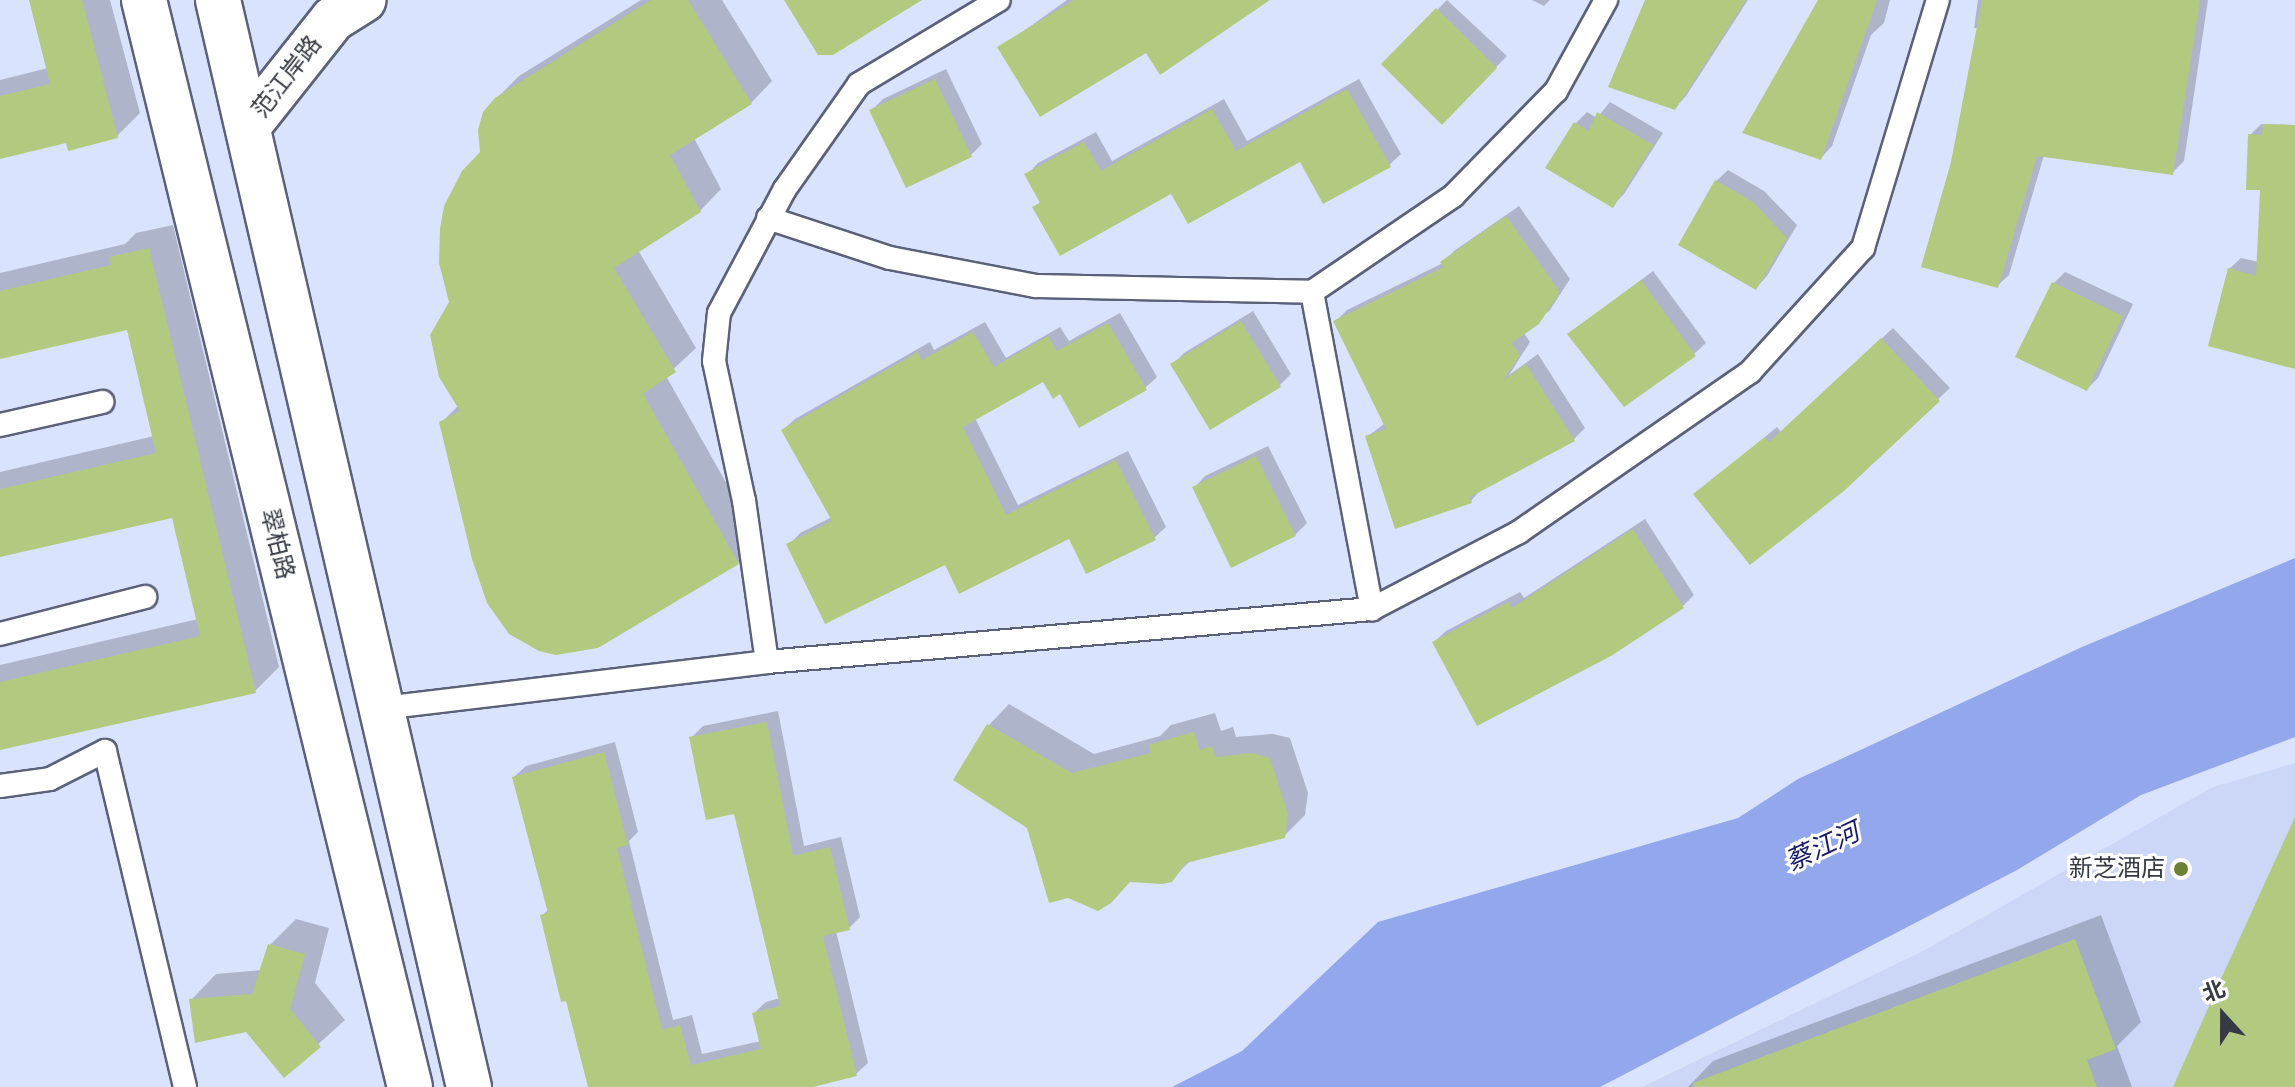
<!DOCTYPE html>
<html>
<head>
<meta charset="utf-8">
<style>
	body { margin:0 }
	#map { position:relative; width:2295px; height:1087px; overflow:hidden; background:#dae3fe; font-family:"Sofia Sans Condensed","Noto Sans SC",sans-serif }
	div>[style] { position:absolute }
	.built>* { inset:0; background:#ccd7f8 }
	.water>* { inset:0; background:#93a7ec }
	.shadow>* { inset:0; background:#0003 }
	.building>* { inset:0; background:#b1ca7f }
	.roads { filter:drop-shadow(2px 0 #5a6179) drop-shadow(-2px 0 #5a6179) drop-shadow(0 2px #5a6179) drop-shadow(0 -2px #5a6179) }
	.lane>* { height:22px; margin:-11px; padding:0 11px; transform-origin:11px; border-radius:11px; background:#fff }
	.secondary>* { height:44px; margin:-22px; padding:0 22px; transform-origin:22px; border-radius:22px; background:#fff }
	.dots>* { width:22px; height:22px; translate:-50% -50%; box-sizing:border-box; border:4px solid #fff; border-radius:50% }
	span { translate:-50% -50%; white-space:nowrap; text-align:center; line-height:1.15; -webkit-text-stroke:6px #fff; paint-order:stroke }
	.street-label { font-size:24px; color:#363a44 }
	.poi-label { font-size:24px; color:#363a44 }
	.right { translate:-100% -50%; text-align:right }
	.water-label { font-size:26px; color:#161b69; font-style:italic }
	.north { position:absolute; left:2183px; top:975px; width:80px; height:80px; -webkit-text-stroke:6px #fff; paint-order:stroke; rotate:339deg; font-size:22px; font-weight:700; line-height:32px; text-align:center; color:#363a44 }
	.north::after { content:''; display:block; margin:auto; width:28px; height:36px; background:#363a44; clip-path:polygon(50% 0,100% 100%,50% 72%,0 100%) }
</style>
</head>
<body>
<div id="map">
	<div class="built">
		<i style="clip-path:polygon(2295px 763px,2295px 1087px,1642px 1087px,1923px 951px,2213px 787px)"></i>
	</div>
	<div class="water">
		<i style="clip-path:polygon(2295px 558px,2295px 737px,2141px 795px,2017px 870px,1600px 1087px,1172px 1087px,1242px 1051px,1378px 922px,1738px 818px,1798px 779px,2082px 647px)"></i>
	</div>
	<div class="shadow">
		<i style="clip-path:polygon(31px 0,110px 0,140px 113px,117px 136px,67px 141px,0 157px,0 80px,48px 68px)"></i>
		<i style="clip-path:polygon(641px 0,722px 0,772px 81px,751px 103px,694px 138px,721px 189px,700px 211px,638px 250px,696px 348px,666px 376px,759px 541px,738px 563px,442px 422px,459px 405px,451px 302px,496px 99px,519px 76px)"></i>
		<i style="clip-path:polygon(1067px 0,1267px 0,1146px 51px,1000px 48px)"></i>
		<i style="clip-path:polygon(1447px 0,1507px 56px,1442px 122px,1384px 64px)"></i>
		<i style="clip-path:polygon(1532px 0,1550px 0,1544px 6px)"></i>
		<i style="clip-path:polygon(1657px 0,1748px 0,1686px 96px,1675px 108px)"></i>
		<i style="clip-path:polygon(1820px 0,1890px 0,1884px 23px,1871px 35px,1832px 146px,1821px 158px)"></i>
		<i style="clip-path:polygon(1978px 0,2208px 0,2184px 161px,2172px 173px,2044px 155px,2009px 275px,1997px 286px,1953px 163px,1979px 28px,1974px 28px)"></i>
		<i style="clip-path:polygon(946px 69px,982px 144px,971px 155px,871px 111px,883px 99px)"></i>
		<i style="clip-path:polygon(1359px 79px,1401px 154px,1389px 165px,1301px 159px,1172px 192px,1035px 207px,1041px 201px,1027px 175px,1038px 163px,1096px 132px,1112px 161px,1224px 99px,1247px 141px)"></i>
		<i style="clip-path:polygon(1610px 102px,1663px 133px,1624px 194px,1613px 205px,1547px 168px,1576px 123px,1587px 112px,1597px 118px)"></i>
		<i style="clip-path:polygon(2261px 124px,2295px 125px,2295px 367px,2229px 269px,2241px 258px,2259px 262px,2262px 189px,2250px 135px)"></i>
		<i style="clip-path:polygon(1728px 170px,1764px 191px,1797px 225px,1767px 276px,1756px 288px,1716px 181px)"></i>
		<i style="clip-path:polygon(1519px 206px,1570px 279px,1550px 310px,1524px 333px,1530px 342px,1509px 375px,1538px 354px,1585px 428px,1574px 439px,1482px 488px,1471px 501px,1367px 437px,1385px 423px,1336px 321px,1347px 310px,1443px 263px,1454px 251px)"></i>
		<i style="clip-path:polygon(173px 225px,279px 667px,255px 691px,0 749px,0 665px,198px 619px,173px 516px,0 555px,0 472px,154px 436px,128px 327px,0 357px,0 273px,125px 244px,136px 233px)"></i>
		<i style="clip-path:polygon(1653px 271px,1706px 343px,1694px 354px,1570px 334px)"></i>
		<i style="clip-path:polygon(2065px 272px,2133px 304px,2098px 378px,2087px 389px,2053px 284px)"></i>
		<i style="clip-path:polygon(1253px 311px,1291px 374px,1280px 385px,1172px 365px,1184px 353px)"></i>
		<i style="clip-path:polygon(1120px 313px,1157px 377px,1145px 388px,1061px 392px,1044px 379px,975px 418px,1018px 505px,1128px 451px,1166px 527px,1154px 538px,1070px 537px,946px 562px,789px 545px,800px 533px,832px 517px,783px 430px,795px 419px,930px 342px,934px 350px,985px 322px,1006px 358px,1060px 327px,1069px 341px)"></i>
		<i style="clip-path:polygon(1893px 328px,1950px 388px,1844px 488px,1696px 494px,1777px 427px,1781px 432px)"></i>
		<i style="clip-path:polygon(1268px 446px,1307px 523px,1295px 535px,1194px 488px,1205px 476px)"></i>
		<i style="clip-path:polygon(1645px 519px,1694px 595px,1683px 606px,1434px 642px,1446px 631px,1520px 592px,1524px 598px)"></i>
		<i style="clip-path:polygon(1009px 704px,1094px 754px,1160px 736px,1171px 725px,1215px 713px,1221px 731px,1233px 727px,1236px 737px,1273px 734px,1290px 738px,1308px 793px,1305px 815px,1284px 836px,1191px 860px,1171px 880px,1029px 827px,955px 779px,989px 725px)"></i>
		<i style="clip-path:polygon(778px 711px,804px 846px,841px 837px,860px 917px,849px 928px,836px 931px,868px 1063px,856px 1074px,804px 1087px,591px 1087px,543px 915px,549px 909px,514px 777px,526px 766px,615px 742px,638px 832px,629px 841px,673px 1020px,692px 1015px,702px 1054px,761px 1041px,754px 1013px,766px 1002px,780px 998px,736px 812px,692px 737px,703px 726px)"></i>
		<i style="clip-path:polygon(2101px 915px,2141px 1022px,2117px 1046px,2132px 1087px,1688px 1087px,1713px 1061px)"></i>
		<i style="clip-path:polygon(296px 919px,329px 928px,315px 983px,345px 1020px,284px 1075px,247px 1030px,191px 1000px,216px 974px,262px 970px,270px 945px)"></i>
	</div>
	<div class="building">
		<i style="clip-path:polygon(29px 0,82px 0,118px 138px,68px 151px,66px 143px,0 159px,0 96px,50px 84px)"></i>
		<i style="clip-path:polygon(651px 0,688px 0,752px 104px,670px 155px,701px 212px,614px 268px,676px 372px,643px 394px,739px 564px,598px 648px,556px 655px,539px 651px,509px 634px,487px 603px,472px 559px,439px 422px,460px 411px,439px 377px,430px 335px,449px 302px,439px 263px,440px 229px,444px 206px,462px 171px,480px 152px,478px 130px,483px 112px,495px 98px)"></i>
		<i style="clip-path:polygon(784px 0,922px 0,833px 55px,818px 55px)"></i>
		<i style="clip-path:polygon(1074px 0,1270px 0,1160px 75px,1146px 53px,1040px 117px,997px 47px)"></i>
		<i style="clip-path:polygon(1645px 0,1746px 0,1675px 110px,1608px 87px)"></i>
		<i style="clip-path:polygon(1818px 0,1877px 0,1821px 160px,1742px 133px)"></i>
		<i style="clip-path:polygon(1982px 0,2200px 0,2173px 175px,2037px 156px,1998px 288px,1921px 267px,1951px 162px)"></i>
		<i style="clip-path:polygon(1436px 8px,1497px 68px,1442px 125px,1381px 64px)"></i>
		<i style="clip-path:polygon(935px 79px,972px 157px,906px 188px,869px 110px)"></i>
		<i style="clip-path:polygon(1347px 89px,1391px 167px,1323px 204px,1300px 162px,1188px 224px,1171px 194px,1060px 256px,1032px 207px,1040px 203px,1024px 174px,1084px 142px,1101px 171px,1212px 109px,1236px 151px)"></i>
		<i style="clip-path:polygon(1597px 112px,1653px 145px,1613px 208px,1545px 168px,1574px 122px,1589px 131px)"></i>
		<i style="clip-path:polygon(2263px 124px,2295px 125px,2295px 369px,2208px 346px,2228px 268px,2256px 276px,2260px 190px,2246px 190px,2248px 134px,2262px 135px)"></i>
		<i style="clip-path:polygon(1715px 180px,1753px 202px,1787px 238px,1756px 290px,1678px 245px)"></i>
		<i style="clip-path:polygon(1506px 216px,1560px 292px,1539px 324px,1512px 343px,1520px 355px,1503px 381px,1526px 364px,1575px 441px,1470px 497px,1472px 503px,1395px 529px,1365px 436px,1386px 429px,1333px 321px,1444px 267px,1440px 262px)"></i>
		<i style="clip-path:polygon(149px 248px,256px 693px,0 750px,0 682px,200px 636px,172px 518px,0 557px,0 489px,156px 453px,127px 330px,0 359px,0 291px,111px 265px,109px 257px)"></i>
		<i style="clip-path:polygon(1641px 280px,1696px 356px,1624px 407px,1567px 334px)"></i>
		<i style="clip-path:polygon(2052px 282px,2123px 316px,2087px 391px,2015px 357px)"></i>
		<i style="clip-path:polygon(1241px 321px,1281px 387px,1210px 430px,1170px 364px)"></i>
		<i style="clip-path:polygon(1108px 323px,1147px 390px,1079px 428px,1060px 394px,1053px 399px,1043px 382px,963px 427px,1006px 515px,1116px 460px,1156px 540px,1086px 574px,1069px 539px,959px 594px,945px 565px,825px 624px,786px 544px,832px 521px,781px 430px,918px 352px,922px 360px,973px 332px,994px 367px,1048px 336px,1057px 351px)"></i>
		<i style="clip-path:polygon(1881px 338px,1940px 401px,1845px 490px,1750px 565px,1693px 494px,1765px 437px,1769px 442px)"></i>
		<i style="clip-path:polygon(1256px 456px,1296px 536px,1231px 568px,1192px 487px)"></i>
		<i style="clip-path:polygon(1633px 529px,1684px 608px,1611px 656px,1477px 726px,1432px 642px,1508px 602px,1512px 608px)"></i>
		<i style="clip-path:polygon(767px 722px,793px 856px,830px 847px,850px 930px,823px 936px,857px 1076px,813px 1087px,588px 1087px,566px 1001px,561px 1002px,540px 915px,548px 913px,512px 777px,604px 752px,628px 845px,617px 848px,662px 1030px,680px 1025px,691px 1065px,761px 1049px,752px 1013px,780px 1006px,734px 814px,706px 820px,689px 737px)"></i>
		<i style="clip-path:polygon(987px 724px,1072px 773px,1151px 753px,1148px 745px,1194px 732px,1200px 750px,1212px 746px,1216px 757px,1252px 753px,1270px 758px,1288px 814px,1285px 838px,1186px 863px,1172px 882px,1162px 884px,1130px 882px,1111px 903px,1098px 911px,1068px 898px,1049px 903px,1027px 828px,953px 780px)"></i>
		<i style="clip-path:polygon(2295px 817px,2295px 1087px,2173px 1087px,2221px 979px)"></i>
		<i style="clip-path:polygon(2075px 939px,2116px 1049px,2087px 1060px,2097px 1087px,1693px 1087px,1693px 1083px)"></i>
		<i style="clip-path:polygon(268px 944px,305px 954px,290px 1009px,321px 1047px,284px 1078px,246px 1032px,195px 1043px,189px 999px,252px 994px)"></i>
	</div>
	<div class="roads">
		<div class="lane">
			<i style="left:768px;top:218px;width:128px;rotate:18.2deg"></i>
			<i style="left:890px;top:258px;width:149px;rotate:10.9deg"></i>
			<i style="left:1036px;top:286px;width:276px;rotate:1.2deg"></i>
			<i style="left:1312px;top:292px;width:171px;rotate:-34.2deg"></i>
			<i style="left:1453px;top:196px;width:147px;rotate:-45.6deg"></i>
			<i style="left:1556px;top:91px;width:104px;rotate:-61.2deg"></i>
			<i style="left:1312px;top:292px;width:323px;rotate:79.3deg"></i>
			<i style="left:0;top:425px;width:105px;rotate:-12.7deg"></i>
			<i style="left:0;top:634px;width:150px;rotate:-14.3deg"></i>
			<i style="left:767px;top:662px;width:163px;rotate:-98.1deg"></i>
			<i style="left:744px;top:501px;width:143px;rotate:-102.1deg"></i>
			<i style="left:714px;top:361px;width:48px;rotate:-84.1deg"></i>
			<i style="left:719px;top:313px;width:140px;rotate:-62deg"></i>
			<i style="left:785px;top:189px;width:128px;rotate:-54.8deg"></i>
			<i style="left:859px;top:84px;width:163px;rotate:-31deg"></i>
			<i style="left:382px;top:708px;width:388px;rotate:-6.8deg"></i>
			<i style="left:767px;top:662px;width:607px;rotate:-5.01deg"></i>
			<i style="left:1372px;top:609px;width:166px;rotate:-27.6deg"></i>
			<i style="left:1519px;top:532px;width:281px;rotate:-34.7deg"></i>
			<i style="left:1750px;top:372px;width:168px;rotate:-47.7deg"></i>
			<i style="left:1863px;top:248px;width:259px;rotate:-73.2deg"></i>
			<i style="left:0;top:786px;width:50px;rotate:-8deg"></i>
			<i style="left:50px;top:779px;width:62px;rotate:-27deg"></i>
			<i style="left:105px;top:751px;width:345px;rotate:76.6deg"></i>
		</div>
		<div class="secondary">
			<i style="left:144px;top:0;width:1119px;rotate:76.25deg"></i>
			<i style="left:218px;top:0;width:1116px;rotate:77deg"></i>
			<i style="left:249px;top:125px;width:135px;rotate:-51.6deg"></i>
			<i style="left:333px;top:19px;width:36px;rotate:-32deg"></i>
		</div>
	</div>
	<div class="dots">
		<i style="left:2181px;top:869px;background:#6b8234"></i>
	</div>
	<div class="street-label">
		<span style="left:287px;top:77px;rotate:-52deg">范江岸路</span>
		<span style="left:277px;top:544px;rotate:76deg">翠柏路</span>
	</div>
	<div class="poi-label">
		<span class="right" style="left:2165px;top:869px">新芝酒店</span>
	</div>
	<div class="water-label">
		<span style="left:1823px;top:848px;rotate:-25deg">蔡江河</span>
	</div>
	<div class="north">北</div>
</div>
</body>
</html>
